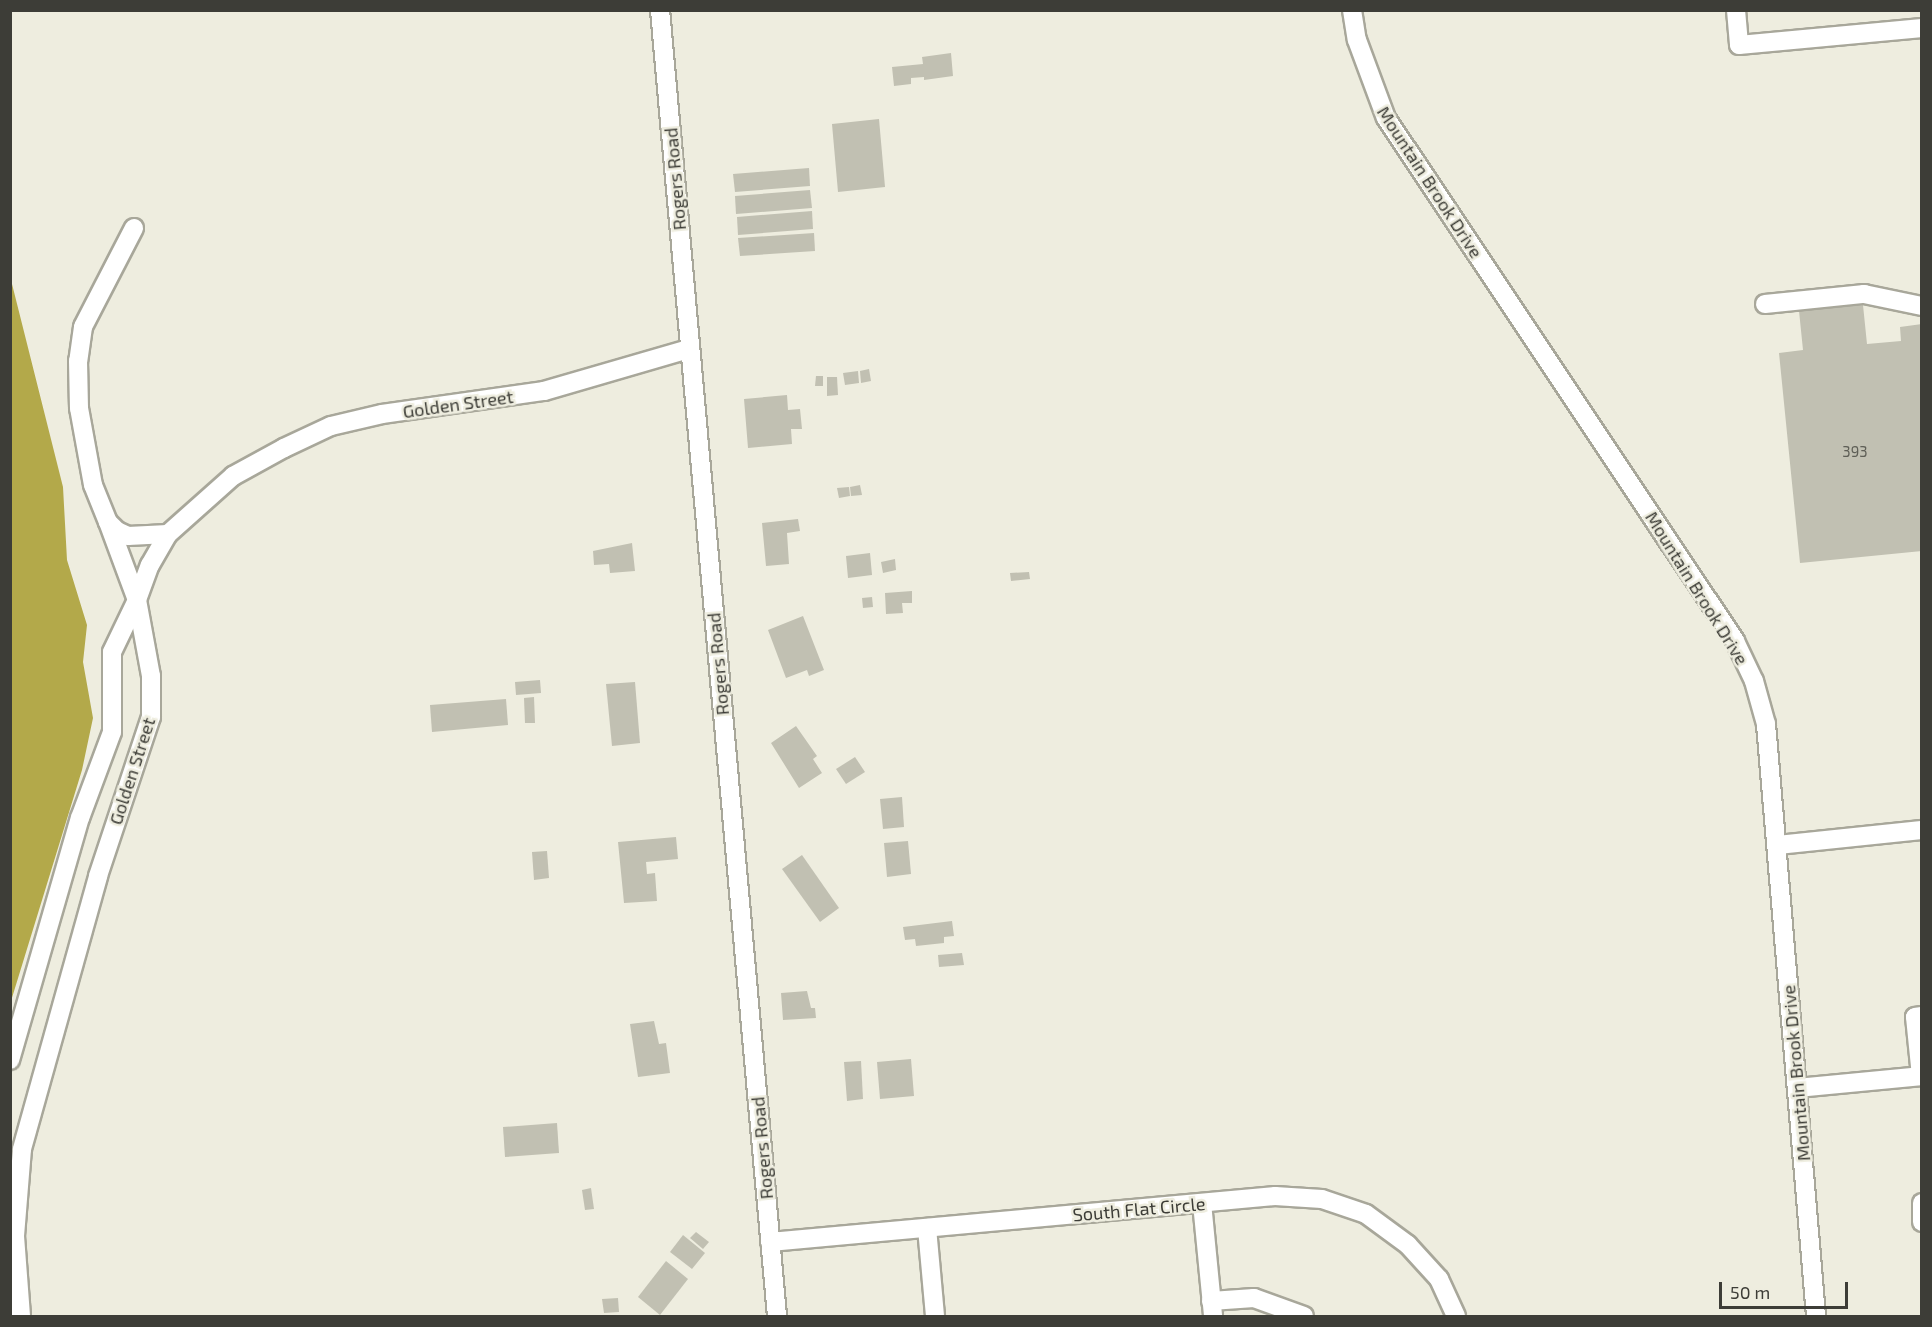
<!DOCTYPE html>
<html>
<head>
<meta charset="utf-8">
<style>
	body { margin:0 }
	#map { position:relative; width:1932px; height:1327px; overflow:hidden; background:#eeeddf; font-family:"Exo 2",sans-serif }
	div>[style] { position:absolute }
	.water>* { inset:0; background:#b3a94a }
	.building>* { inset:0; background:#c1c0b2 }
	.roads { filter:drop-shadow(2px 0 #a8a79a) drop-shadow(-2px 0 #a8a79a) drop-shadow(0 2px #a8a79a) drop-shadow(0 -2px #a8a79a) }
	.minor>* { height:18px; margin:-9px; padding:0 9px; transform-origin:9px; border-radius:9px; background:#fff }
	span { translate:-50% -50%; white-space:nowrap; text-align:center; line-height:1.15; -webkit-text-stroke:5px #eeeddf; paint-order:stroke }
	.number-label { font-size:15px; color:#5e5e56 }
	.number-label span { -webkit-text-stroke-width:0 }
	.street-label { font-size:18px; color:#3d3d37 }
	.frame { position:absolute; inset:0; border:12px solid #3d3d37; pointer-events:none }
	.scale { position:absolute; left:1719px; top:1282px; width:129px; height:27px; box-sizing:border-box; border:3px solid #3d3d37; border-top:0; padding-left:8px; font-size:18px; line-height:21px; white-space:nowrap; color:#3d3d37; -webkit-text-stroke:4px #eeeddf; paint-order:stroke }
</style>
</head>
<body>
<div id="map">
	<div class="water">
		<i style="clip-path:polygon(11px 280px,63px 487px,67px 560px,87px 625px,83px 662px,93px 718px,82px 770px,11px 1001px)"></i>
	</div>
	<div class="building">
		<i style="clip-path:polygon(951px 53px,953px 76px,924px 80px,924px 77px,911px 78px,911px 84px,894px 86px,892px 67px,923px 64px,922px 57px)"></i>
		<i style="clip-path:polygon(879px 119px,885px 187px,838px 192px,832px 124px)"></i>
		<i style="clip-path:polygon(809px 168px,810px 186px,735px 192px,733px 174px)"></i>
		<i style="clip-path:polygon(810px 190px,812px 208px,736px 214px,735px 196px)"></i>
		<i style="clip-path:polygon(812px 211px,813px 229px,738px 235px,737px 217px)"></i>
		<i style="clip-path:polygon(814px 233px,815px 251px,740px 256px,738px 238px)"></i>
		<i style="clip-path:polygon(1863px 305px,1867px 344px,1901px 341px,1900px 327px,1922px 324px,1922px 551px,1800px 563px,1779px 353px,1803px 350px,1799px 311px)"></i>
		<i style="clip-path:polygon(869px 369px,871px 381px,861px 383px,860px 371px)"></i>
		<i style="clip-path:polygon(858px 371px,859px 383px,845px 385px,843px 373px)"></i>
		<i style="clip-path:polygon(816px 376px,823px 376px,823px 386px,815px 386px)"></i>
		<i style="clip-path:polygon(827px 377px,837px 377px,838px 395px,827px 396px)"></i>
		<i style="clip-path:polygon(787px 395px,788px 410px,800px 409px,802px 429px,791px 429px,792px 444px,748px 448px,744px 399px)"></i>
		<i style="clip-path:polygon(860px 485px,862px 495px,851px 496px,850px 487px)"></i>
		<i style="clip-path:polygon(849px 487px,850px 496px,839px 498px,837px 488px)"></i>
		<i style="clip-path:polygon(798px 519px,800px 531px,787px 533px,789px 564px,766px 566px,762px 523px)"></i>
		<i style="clip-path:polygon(632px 543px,635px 571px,610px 573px,609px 564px,594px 565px,593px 551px)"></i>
		<i style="clip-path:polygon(870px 553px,872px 575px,848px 578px,846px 556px)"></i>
		<i style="clip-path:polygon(895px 559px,896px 570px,883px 573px,881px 562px)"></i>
		<i style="clip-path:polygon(1029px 572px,1030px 579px,1011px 581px,1010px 573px)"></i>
		<i style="clip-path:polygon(912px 591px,912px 603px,902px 603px,903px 613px,886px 614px,885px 593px)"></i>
		<i style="clip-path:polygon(872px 597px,873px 607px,863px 608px,862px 598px)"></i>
		<i style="clip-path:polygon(803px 616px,824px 670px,809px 676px,807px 670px,786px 678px,768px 630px)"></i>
		<i style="clip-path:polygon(540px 680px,541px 693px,516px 695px,515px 682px)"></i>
		<i style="clip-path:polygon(635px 682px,640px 743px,612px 746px,606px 684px)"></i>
		<i style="clip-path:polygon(534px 697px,535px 723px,525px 723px,524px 698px)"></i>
		<i style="clip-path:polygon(506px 699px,508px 725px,432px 732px,430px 705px)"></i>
		<i style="clip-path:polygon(796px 726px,817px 756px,813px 759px,822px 773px,799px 788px,771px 743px)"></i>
		<i style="clip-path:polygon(855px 757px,865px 772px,846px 784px,836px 769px)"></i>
		<i style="clip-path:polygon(902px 797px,904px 827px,883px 829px,880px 799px)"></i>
		<i style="clip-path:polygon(676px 837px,678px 859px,646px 862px,647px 874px,655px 873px,657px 901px,624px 903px,618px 842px)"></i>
		<i style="clip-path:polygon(908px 841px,911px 874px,887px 877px,884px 843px)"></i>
		<i style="clip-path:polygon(547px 851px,549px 878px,534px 880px,532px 852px)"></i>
		<i style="clip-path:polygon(802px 855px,839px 908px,820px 922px,782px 869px)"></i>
		<i style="clip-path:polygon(952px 921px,954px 936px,944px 937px,944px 943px,916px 946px,915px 939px,905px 940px,903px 927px)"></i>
		<i style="clip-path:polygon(962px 953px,964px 965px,939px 967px,938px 955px)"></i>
		<i style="clip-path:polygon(807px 991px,811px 1008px,815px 1008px,816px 1018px,783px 1020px,781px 993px)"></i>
		<i style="clip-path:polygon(654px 1021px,659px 1044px,666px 1043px,670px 1073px,638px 1077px,630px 1024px)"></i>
		<i style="clip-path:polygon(911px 1059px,914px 1096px,880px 1099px,877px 1062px)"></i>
		<i style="clip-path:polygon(861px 1061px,863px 1099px,847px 1101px,844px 1062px)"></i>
		<i style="clip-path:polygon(557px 1123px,559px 1153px,505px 1157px,503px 1127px)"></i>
		<i style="clip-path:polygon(591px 1188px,594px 1209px,585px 1210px,582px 1190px)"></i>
		<i style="clip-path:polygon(696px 1232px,709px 1242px,703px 1249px,690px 1238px)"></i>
		<i style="clip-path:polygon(683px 1235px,705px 1253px,692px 1269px,670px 1252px)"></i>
		<i style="clip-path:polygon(666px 1261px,688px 1279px,660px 1315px,638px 1297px)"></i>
		<i style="clip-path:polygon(618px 1298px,619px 1312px,604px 1313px,602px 1299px)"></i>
	</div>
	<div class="roads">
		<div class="minor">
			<i style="left:660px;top:10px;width:1311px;rotate:84.88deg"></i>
			<i style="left:1352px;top:10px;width:30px;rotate:81deg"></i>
			<i style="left:1357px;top:40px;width:83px;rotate:69.6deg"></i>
			<i style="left:1386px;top:118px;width:629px;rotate:56.28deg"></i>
			<i style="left:1735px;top:641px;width:44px;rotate:64.6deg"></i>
			<i style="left:1754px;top:681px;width:45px;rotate:74.4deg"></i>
			<i style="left:1766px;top:724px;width:594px;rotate:85.17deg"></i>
			<i style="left:1736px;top:10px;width:35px;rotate:85deg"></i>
			<i style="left:1739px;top:45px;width:184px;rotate:-5.3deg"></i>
			<i style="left:134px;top:228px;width:111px;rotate:117.3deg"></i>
			<i style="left:83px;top:327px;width:34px;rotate:98deg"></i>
			<i style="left:78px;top:361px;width:47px;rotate:88.8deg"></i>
			<i style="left:79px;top:408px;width:78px;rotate:79.7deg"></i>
			<i style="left:93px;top:485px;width:40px;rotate:68deg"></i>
			<i style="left:108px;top:522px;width:13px;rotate:45deg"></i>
			<i style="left:117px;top:531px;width:12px;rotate:24deg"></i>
			<i style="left:128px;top:536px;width:40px;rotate:-2.9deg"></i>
			<i style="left:1765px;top:304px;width:100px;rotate:-5.8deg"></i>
			<i style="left:1864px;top:294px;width:59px;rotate:11.7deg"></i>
			<i style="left:1777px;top:845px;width:146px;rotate:-5.9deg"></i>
			<i style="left:10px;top:1060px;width:252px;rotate:-73.9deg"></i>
			<i style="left:80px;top:818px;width:92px;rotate:-69.6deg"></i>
			<i style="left:112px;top:732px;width:80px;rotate:-90deg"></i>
			<i style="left:112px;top:652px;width:58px;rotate:-64.3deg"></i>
			<i style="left:137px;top:600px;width:83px;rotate:-110.4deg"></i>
			<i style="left:1921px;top:1076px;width:59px;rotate:-95.8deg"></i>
			<i style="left:1915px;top:1017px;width:7px;rotate:-8deg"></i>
			<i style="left:1797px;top:1088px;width:126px;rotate:-5.5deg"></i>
			<i style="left:1202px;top:1203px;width:114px;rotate:84.4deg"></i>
			<i style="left:1922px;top:1203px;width:19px;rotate:90deg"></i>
			<i style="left:927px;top:1228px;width:88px;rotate:84.8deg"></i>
			<i style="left:770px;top:1242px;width:507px;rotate:-5.2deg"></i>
			<i style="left:1275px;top:1196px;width:47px;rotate:3.7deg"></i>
			<i style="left:1322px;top:1199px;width:46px;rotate:18.8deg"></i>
			<i style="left:1366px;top:1214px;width:52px;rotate:36.4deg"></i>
			<i style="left:1408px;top:1245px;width:46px;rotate:47.6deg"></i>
			<i style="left:1439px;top:1279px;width:41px;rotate:65.3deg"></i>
			<i style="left:1211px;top:1301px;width:43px;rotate:-4deg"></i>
			<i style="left:1254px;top:1298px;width:53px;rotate:19.8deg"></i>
			<i style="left:21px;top:1316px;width:80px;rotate:-94.3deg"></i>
			<i style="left:15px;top:1236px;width:87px;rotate:-85.4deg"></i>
			<i style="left:22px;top:1149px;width:283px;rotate:-74.4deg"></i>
			<i style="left:98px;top:876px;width:168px;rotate:-71.6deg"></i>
			<i style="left:151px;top:717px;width:41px;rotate:-90deg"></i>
			<i style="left:151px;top:676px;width:77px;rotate:-100.4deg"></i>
			<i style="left:137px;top:600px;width:37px;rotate:-70deg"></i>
			<i style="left:150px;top:565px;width:36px;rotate:-60deg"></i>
			<i style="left:168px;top:534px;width:87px;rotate:-41.7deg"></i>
			<i style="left:233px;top:476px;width:58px;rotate:-28.8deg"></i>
			<i style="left:284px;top:448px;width:52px;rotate:-25.1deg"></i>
			<i style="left:331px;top:426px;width:52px;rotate:-13.2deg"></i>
			<i style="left:382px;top:414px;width:164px;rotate:-8.1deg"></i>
			<i style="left:544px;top:391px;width:151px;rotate:-16.2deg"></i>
		</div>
	</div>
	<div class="number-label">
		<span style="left:1855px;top:452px">393</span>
	</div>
	<div class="street-label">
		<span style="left:675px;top:179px;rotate:-95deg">Rogers Road</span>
		<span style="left:1430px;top:182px;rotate:57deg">Mountain Brook Drive</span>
		<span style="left:458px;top:404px;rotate:-8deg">Golden Street</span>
		<span style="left:1697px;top:588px;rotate:58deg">Mountain Brook Drive</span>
		<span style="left:718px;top:664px;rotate:-95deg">Rogers Road</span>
		<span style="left:132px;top:771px;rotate:-72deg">Golden Street</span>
		<span style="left:1796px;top:1073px;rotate:-95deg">Mountain Brook Drive</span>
		<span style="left:762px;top:1148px;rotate:-95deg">Rogers Road</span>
		<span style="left:1139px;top:1209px;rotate:-5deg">South Flat Circle</span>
	</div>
	<div class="frame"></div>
	<div class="scale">50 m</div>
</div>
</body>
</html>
